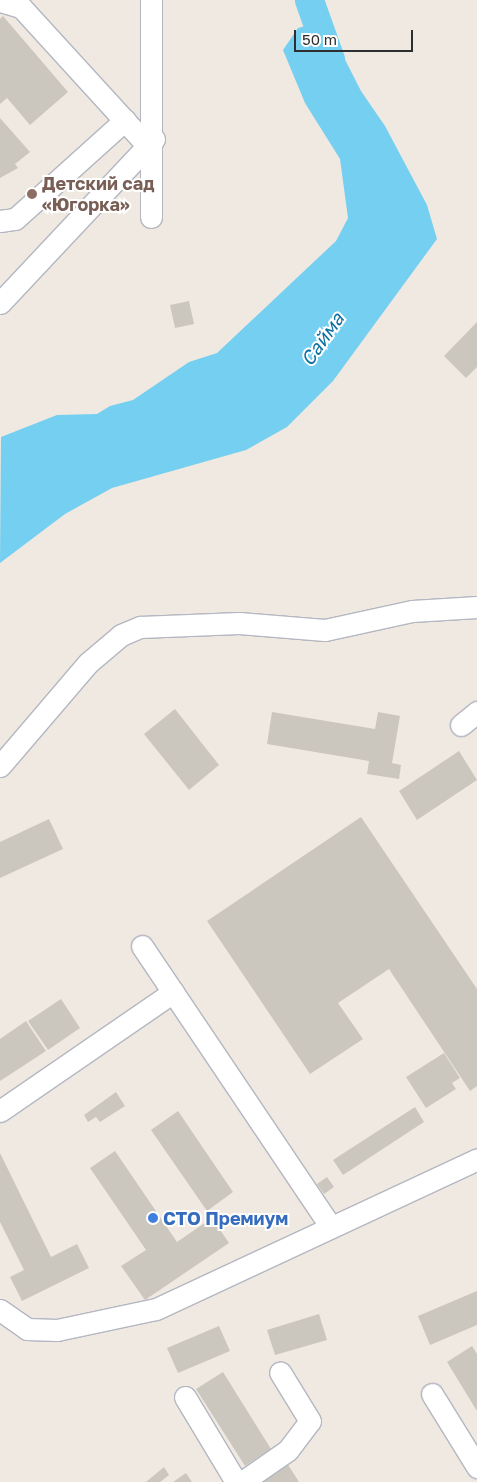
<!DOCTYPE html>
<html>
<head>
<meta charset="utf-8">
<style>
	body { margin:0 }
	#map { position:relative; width:477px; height:1482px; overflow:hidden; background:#efe9e1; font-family:"Golos Text",sans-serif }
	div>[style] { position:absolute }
	.water>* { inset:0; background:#75cff0 }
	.river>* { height:29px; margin:-14.5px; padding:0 14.5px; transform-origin:14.5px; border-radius:14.5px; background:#75cff0 }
	.building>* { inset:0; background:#cbc7bf }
	.roads { filter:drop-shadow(1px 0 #b4b7c1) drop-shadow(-1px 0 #b4b7c1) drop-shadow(0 1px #b4b7c1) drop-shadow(0 -1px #b4b7c1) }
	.minor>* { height:21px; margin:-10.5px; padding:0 10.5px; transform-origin:10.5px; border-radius:10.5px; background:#fff }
	.dots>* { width:14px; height:14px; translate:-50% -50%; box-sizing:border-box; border:2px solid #fff; border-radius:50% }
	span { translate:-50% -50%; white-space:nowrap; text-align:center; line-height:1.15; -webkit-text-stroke:4px #fff; paint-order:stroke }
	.education-label { font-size:18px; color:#785e54; font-weight:700 }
	.left { translate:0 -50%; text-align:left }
	.shop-label { font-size:18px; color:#366cbe; font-weight:700 }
	.water-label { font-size:19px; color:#0d6fa3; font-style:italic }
	.scale { position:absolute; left:294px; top:30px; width:119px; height:22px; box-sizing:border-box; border:2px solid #2e2e2e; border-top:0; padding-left:6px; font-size:15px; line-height:18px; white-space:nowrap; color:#2e2e2e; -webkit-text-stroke:4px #fff; paint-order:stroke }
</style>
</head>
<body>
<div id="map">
	<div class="water">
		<i style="clip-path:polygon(316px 23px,326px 27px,335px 40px,361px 91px,385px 126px,427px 205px,437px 239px,333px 381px,287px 427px,246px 450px,112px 488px,65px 514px,0 563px,1px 437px,57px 415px,97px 414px,110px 406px,133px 400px,189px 362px,217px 353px,336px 241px,348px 218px,340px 159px,305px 103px,283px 50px,298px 28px)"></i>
	</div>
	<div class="river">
		<i style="left:309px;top:0;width:63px;rotate:70.4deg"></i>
	</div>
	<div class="building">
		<i style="clip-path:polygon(3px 16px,68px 92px,30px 125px,7px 98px,0 104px,0 19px)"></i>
		<i style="clip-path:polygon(0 118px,30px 152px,15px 164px,18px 168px,0 178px)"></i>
		<i style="clip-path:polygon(189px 301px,194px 324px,175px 328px,170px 305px)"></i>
		<i style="clip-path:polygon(477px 322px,477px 367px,466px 378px,444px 356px)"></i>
		<i style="clip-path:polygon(175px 709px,219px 765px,189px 790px,144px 734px)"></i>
		<i style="clip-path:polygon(272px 712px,375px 729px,378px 712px,400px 716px,392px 763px,401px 765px,399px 779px,367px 774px,369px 761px,267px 744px)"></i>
		<i style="clip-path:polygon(459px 751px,477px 780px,417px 820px,399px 791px)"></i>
		<i style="clip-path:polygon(361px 817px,477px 989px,477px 1086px,470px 1091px,389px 969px,338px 1003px,363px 1039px,310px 1074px,207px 921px)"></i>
		<i style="clip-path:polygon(49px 819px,63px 849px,0 878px,0 842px)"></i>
		<i style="clip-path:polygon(61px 999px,80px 1028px,48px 1050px,28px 1021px)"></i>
		<i style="clip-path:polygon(26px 1021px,46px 1051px,0 1081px,0 1039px)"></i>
		<i style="clip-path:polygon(444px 1053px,460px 1078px,452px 1083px,456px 1089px,426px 1108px,406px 1077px)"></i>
		<i style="clip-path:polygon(116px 1092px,125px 1106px,100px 1122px,96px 1117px,88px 1122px,84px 1115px)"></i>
		<i style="clip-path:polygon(415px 1107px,424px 1122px,343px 1175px,333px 1160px)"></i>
		<i style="clip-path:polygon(178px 1111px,233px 1192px,207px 1211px,151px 1130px)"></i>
		<i style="clip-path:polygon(115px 1151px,177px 1242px,212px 1218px,229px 1243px,145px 1300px,121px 1266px,146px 1250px,90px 1168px)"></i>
		<i style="clip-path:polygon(0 1153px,51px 1257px,77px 1244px,89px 1268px,22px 1301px,10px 1277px,24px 1270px,0 1222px)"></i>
		<i style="clip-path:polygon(327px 1177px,334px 1187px,324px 1194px,317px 1184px)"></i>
		<i style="clip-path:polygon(477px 1291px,477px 1325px,430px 1345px,418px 1316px)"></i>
		<i style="clip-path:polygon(319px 1314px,327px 1340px,275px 1355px,267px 1330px)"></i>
		<i style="clip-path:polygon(219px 1326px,230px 1351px,178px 1373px,167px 1348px)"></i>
		<i style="clip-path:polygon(472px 1346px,477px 1354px,477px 1411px,447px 1362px)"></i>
		<i style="clip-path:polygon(223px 1372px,271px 1449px,245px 1466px,196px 1389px)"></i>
		<i style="clip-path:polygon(287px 1463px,299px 1482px,256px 1482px)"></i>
		<i style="clip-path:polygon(164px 1467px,169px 1475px,160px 1482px,146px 1482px)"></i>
		<i style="clip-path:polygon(186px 1473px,192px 1482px,173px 1482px)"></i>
	</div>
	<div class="roads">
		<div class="minor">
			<i style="left:151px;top:0;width:217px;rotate:90deg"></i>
			<i style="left:0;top:1px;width:22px;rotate:16deg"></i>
			<i style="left:21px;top:7px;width:187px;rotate:47.6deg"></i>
			<i style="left:0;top:221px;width:15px;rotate:-8deg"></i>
			<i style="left:15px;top:219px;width:148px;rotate:-42deg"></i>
			<i style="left:0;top:303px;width:225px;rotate:-46.8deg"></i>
			<i style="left:461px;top:725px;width:21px;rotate:-39deg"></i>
			<i style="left:0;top:766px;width:135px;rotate:-49.5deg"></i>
			<i style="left:88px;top:663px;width:43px;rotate:-40.3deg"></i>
			<i style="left:121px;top:635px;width:21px;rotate:-23deg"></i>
			<i style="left:140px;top:627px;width:99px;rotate:-2.3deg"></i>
			<i style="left:239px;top:623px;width:86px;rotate:4.7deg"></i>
			<i style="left:325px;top:630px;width:89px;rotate:-12.3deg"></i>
			<i style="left:412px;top:611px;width:65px;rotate:-3.5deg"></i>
			<i style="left:142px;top:946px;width:337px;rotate:56.1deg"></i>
			<i style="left:0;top:1111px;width:210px;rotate:-34.5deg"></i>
			<i style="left:0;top:1310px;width:33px;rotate:35deg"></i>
			<i style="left:27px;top:1329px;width:30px;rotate:2deg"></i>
			<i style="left:57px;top:1330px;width:101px;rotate:-12deg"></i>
			<i style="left:156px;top:1309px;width:354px;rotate:-25deg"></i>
			<i style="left:432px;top:1394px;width:86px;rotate:58.3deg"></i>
			<i style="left:185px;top:1397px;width:99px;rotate:59deg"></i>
			<i style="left:242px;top:1482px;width:56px;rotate:-34.8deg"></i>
			<i style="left:288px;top:1450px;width:36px;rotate:-53deg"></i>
			<i style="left:310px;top:1421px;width:57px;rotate:-121.5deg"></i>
		</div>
	</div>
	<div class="dots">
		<i style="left:32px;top:194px;background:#8d6e63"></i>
		<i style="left:153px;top:1218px;background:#3f7fe0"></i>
	</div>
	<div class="education-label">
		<span class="left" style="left:42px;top:194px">Детский сад<br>«Югорка»</span>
	</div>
	<div class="shop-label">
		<span class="left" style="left:163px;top:1218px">СТО Премиум</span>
	</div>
	<div class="water-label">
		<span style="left:322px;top:339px;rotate:-55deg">Сайма</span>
	</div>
	<div class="scale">50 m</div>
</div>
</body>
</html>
